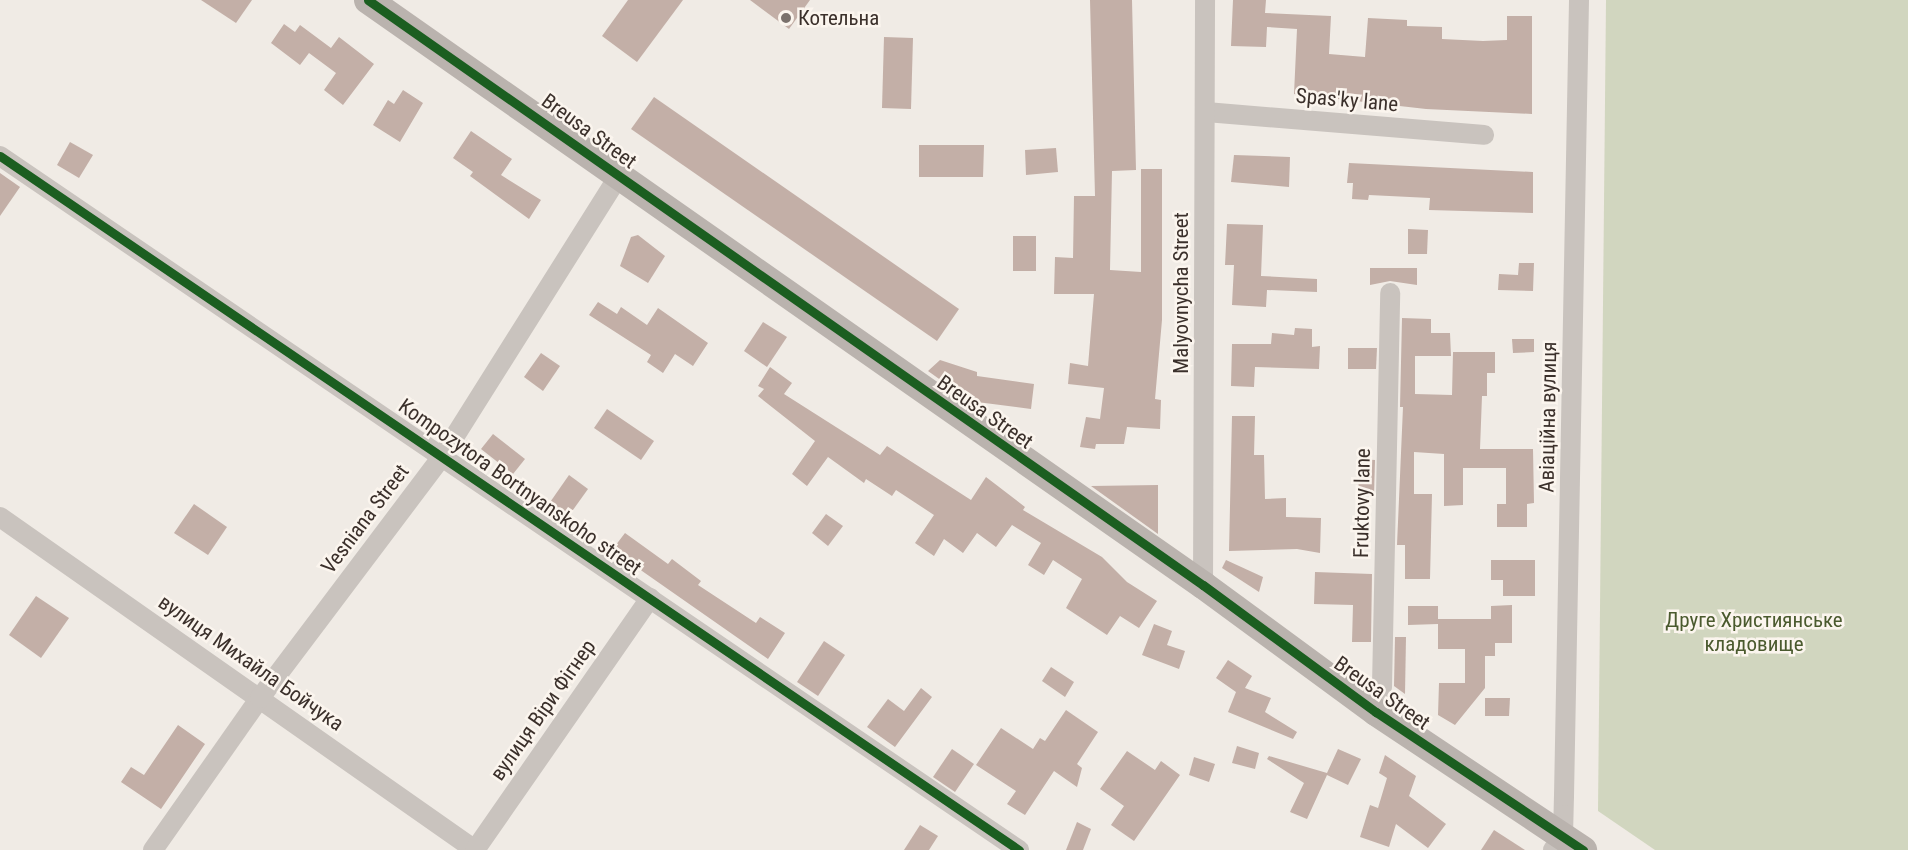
<!DOCTYPE html>
<html>
<head>
<meta charset="utf-8">
<style>
	body { margin:0 }
	#map { position:relative; width:1908px; height:850px; overflow:hidden; background:#f0ebe5; font-family:"Roboto Condensed",sans-serif }
	div>[style] { position:absolute }
	.green>* { inset:0; background:#d1d6bf }
	.building>* { inset:0; background:#c3afa7 }
	.street>* { height:20px; margin:-10px; padding:0 10px; transform-origin:10px; border-radius:10px; background:#c9c3be }
	.secondary>* { height:28px; margin:-14px; padding:0 14px; transform-origin:14px; border-radius:14px; background:#bab3ae }
	.cycleway>* { height:9px; margin:-4.5px; padding:0 4.5px; transform-origin:4.5px; border-radius:4.5px; background:#1b5e20 }
	.dots>* { width:16px; height:16px; translate:-50% -50%; box-sizing:border-box; border:3px solid #fbf5ee; border-radius:50% }
	span { translate:-50% -50%; white-space:nowrap; text-align:center; line-height:1.15; -webkit-text-stroke:5px #fbf5ee; paint-order:stroke }
	.poi-label { font-size:21px; color:#3b302b }
	.left { translate:0 -50%; text-align:left }
	.street-label { font-size:21px; color:#3b302b }
	.park-label { font-size:21px; color:#4a5a2e }
</style>
</head>
<body>
<div id="map">
	<div class="green">
		<i style="clip-path:polygon(1606px 0,1908px 0,1908px 850px,1655px 850px,1598px 811px)"></i>
	</div>
	<div class="building">
		<i style="clip-path:polygon(201px 0,252px 0,236px 23px)"></i>
		<i style="clip-path:polygon(628px 0,683px 0,637px 62px,602px 36px)"></i>
		<i style="clip-path:polygon(750px 0,810px 0,789px 29px)"></i>
		<i style="clip-path:polygon(1090px 0,1132px 0,1136px 170px,1112px 171px,1110px 270px,1141px 272px,1141px 169px,1162px 169px,1162px 320px,1155px 399px,1161px 400px,1160px 429px,1127px 427px,1124px 444px,1096px 444px,1095px 449px,1080px 447px,1086px 417px,1100px 419px,1104px 388px,1068px 384px,1070px 363px,1088px 366px,1094px 294px,1054px 294px,1055px 257px,1073px 258px,1074px 196px,1095px 196px)"></i>
		<i style="clip-path:polygon(1233px 0,1266px 0,1265px 13px,1331px 16px,1329px 54px,1365px 57px,1368px 18px,1407px 20px,1407px 26px,1442px 27px,1442px 39px,1483px 41px,1507px 40px,1507px 16px,1532px 16px,1532px 114px,1426px 109px,1294px 94px,1297px 29px,1267px 27px,1266px 47px,1231px 46px)"></i>
		<i style="clip-path:polygon(284px 24px,295px 32px,300px 25px,331px 48px,339px 37px,374px 64px,343px 105px,324px 90px,336px 73px,309px 53px,300px 65px,271px 43px)"></i>
		<i style="clip-path:polygon(884px 37px,913px 38px,911px 109px,882px 108px)"></i>
		<i style="clip-path:polygon(403px 90px,423px 103px,400px 142px,373px 125px,388px 100px,394px 104px)"></i>
		<i style="clip-path:polygon(654px 97px,959px 309px,937px 341px,631px 129px)"></i>
		<i style="clip-path:polygon(471px 131px,512px 159px,501px 175px,541px 200px,529px 219px,470px 176px,473px 172px,453px 158px)"></i>
		<i style="clip-path:polygon(70px 142px,93px 155px,79px 178px,57px 165px)"></i>
		<i style="clip-path:polygon(919px 145px,984px 145px,983px 177px,919px 177px)"></i>
		<i style="clip-path:polygon(1056px 148px,1058px 172px,1026px 175px,1025px 150px)"></i>
		<i style="clip-path:polygon(1234px 155px,1290px 157px,1289px 187px,1231px 182px)"></i>
		<i style="clip-path:polygon(1349px 163px,1533px 172px,1533px 213px,1429px 210px,1430px 198px,1369px 195px,1368px 200px,1352px 199px,1353px 183px,1347px 183px)"></i>
		<i style="clip-path:polygon(0 173px,20px 187px,0 216px)"></i>
		<i style="clip-path:polygon(1227px 224px,1263px 225px,1261px 276px,1317px 279px,1317px 292px,1267px 290px,1266px 307px,1232px 305px,1234px 265px,1225px 265px)"></i>
		<i style="clip-path:polygon(1408px 229px,1428px 230px,1427px 254px,1408px 254px)"></i>
		<i style="clip-path:polygon(638px 235px,665px 256px,648px 283px,620px 266px,631px 237px)"></i>
		<i style="clip-path:polygon(1013px 236px,1036px 236px,1036px 271px,1013px 271px)"></i>
		<i style="clip-path:polygon(1519px 263px,1534px 263px,1533px 291px,1498px 290px,1499px 274px,1518px 275px)"></i>
		<i style="clip-path:polygon(1370px 268px,1417px 268px,1417px 285px,1390px 281px,1370px 285px)"></i>
		<i style="clip-path:polygon(598px 302px,617px 314px,621px 307px,647px 325px,658px 308px,708px 343px,693px 366px,675px 354px,663px 373px,647px 362px,651px 355px,589px 315px)"></i>
		<i style="clip-path:polygon(1402px 318px,1431px 319px,1431px 333px,1450px 333px,1451px 356px,1415px 356px,1415px 394px,1452px 395px,1453px 352px,1495px 352px,1495px 373px,1487px 373px,1487px 396px,1482px 396px,1480px 449px,1533px 449px,1534px 503px,1527px 504px,1527px 527px,1497px 527px,1497px 504px,1506px 504px,1506px 468px,1463px 468px,1463px 505px,1444px 506px,1444px 454px,1414px 452px,1414px 494px,1432px 494px,1430px 579px,1405px 579px,1405px 545px,1397px 545px,1403px 407px,1400px 407px)"></i>
		<i style="clip-path:polygon(763px 322px,787px 337px,767px 367px,744px 351px)"></i>
		<i style="clip-path:polygon(1295px 328px,1312px 329px,1312px 347px,1320px 346px,1319px 369px,1255px 367px,1254px 387px,1231px 386px,1232px 344px,1271px 344px,1272px 333px,1294px 335px)"></i>
		<i style="clip-path:polygon(1512px 339px,1534px 339px,1534px 352px,1513px 353px)"></i>
		<i style="clip-path:polygon(1348px 348px,1377px 348px,1376px 369px,1348px 369px)"></i>
		<i style="clip-path:polygon(541px 353px,560px 366px,543px 391px,524px 377px)"></i>
		<i style="clip-path:polygon(940px 360px,977px 372px,977px 376px,1034px 384px,1031px 409px,977px 402px,977px 406px,928px 371px)"></i>
		<i style="clip-path:polygon(770px 367px,792px 383px,784px 394px,880px 455px,887px 446px,971px 500px,986px 477px,1025px 507px,1023px 510px,1102px 557px,1127px 582px,1157px 601px,1139px 628px,1120px 616px,1107px 635px,1066px 608px,1082px 579px,1053px 560px,1044px 575px,1028px 565px,1041px 543px,1012px 525px,996px 547px,977px 533px,963px 553px,944px 539px,934px 556px,915px 543px,934px 515px,896px 490px,892px 496px,866px 479px,864px 483px,828px 457px,807px 486px,792px 474px,815px 441px,758px 396px,764px 389px,758px 386px)"></i>
		<i style="clip-path:polygon(607px 409px,654px 441px,641px 460px,594px 428px)"></i>
		<i style="clip-path:polygon(1232px 416px,1255px 416px,1254px 455px,1264px 455px,1265px 499px,1286px 498px,1286px 517px,1321px 518px,1320px 553px,1297px 549px,1229px 551px)"></i>
		<i style="clip-path:polygon(493px 434px,525px 459px,513px 474px,481px 449px)"></i>
		<i style="clip-path:polygon(1360px 459px,1375px 460px,1374px 495px,1358px 494px)"></i>
		<i style="clip-path:polygon(569px 475px,588px 489px,565px 521px,546px 508px)"></i>
		<i style="clip-path:polygon(1158px 485px,1158px 534px,1091px 486px)"></i>
		<i style="clip-path:polygon(194px 504px,227px 527px,208px 555px,174px 533px)"></i>
		<i style="clip-path:polygon(826px 514px,843px 526px,828px 546px,812px 533px)"></i>
		<i style="clip-path:polygon(625px 533px,668px 564px,672px 559px,701px 581px,698px 585px,756px 623px,760px 617px,785px 633px,768px 659px,612px 550px)"></i>
		<i style="clip-path:polygon(1226px 560px,1263px 577px,1259px 592px,1222px 568px)"></i>
		<i style="clip-path:polygon(1491px 560px,1535px 560px,1535px 596px,1503px 596px,1503px 580px,1491px 580px)"></i>
		<i style="clip-path:polygon(1315px 572px,1372px 574px,1371px 642px,1352px 642px,1353px 605px,1314px 604px)"></i>
		<i style="clip-path:polygon(36px 596px,69px 618px,41px 658px,9px 635px)"></i>
		<i style="clip-path:polygon(1512px 605px,1512px 643px,1495px 643px,1495px 656px,1485px 656px,1485px 688px,1455px 725px,1438px 715px,1439px 683px,1465px 683px,1465px 649px,1438px 649px,1438px 624px,1408px 625px,1408px 606px,1438px 606px,1438px 619px,1491px 619px,1491px 606px)"></i>
		<i style="clip-path:polygon(1154px 624px,1172px 631px,1167px 645px,1185px 651px,1179px 669px,1142px 655px)"></i>
		<i style="clip-path:polygon(1395px 637px,1406px 637px,1405px 694px,1394px 686px)"></i>
		<i style="clip-path:polygon(824px 641px,845px 655px,818px 696px,797px 682px)"></i>
		<i style="clip-path:polygon(1228px 660px,1252px 676px,1245px 688px,1271px 698px,1265px 712px,1297px 732px,1293px 739px,1228px 712px,1236px 692px,1216px 678px)"></i>
		<i style="clip-path:polygon(1051px 667px,1074px 682px,1065px 697px,1042px 681px)"></i>
		<i style="clip-path:polygon(921px 688px,932px 697px,895px 747px,867px 727px,888px 699px,904px 711px)"></i>
		<i style="clip-path:polygon(1485px 698px,1510px 698px,1509px 716px,1485px 716px)"></i>
		<i style="clip-path:polygon(1066px 710px,1098px 732px,1077px 764px,1082px 768px,1077px 787px,1054px 771px,1025px 815px,1007px 804px,1016px 791px,976px 765px,1001px 728px,1033px 749px,1040px 738px,1045px 741px)"></i>
		<i style="clip-path:polygon(178px 725px,205px 744px,161px 809px,121px 782px,131px 767px,144px 775px)"></i>
		<i style="clip-path:polygon(1237px 746px,1259px 753px,1255px 769px,1232px 763px)"></i>
		<i style="clip-path:polygon(952px 749px,974px 764px,955px 792px,933px 777px)"></i>
		<i style="clip-path:polygon(1338px 749px,1361px 759px,1348px 785px,1327px 775px,1307px 819px,1290px 812px,1304px 783px,1267px 759px,1269px 756px,1327px 773px)"></i>
		<i style="clip-path:polygon(1127px 751px,1155px 770px,1161px 761px,1180px 775px,1134px 841px,1111px 825px,1124px 806px,1100px 789px)"></i>
		<i style="clip-path:polygon(1385px 755px,1416px 776px,1409px 796px,1446px 824px,1428px 848px,1396px 824px,1389px 847px,1360px 837px,1370px 805px,1378px 808px,1387px 778px,1379px 773px)"></i>
		<i style="clip-path:polygon(1194px 757px,1215px 764px,1209px 782px,1189px 775px)"></i>
		<i style="clip-path:polygon(1077px 822px,1091px 829px,1083px 850px,1066px 850px)"></i>
		<i style="clip-path:polygon(920px 825px,938px 836px,929px 850px,904px 850px)"></i>
		<i style="clip-path:polygon(1494px 830px,1525px 850px,1481px 850px)"></i>
	</div>
	<div class="street">
		<i style="left:1206px;top:112px;width:279px;rotate:4.7deg"></i>
		<i style="left:0;top:156px;width:1233px;rotate:34.26deg"></i>
		<i style="left:0;top:517px;width:580px;rotate:35.03deg"></i>
		<i style="left:1203px;top:585px;width:585px;rotate:-89.8deg"></i>
		<i style="left:1376px;top:712px;width:27px;rotate:-77deg"></i>
		<i style="left:1382px;top:686px;width:393px;rotate:-88.8deg"></i>
		<i style="left:153px;top:850px;width:186px;rotate:-54.9deg"></i>
		<i style="left:260px;top:698px;width:304px;rotate:-53deg"></i>
		<i style="left:443px;top:455px;width:331px;rotate:-57.8deg"></i>
		<i style="left:475px;top:850px;width:307px;rotate:-55.2deg"></i>
		<i style="left:1553px;top:850px;width:17px;rotate:-54deg"></i>
		<i style="left:1563px;top:836px;width:40px;rotate:-88.6deg"></i>
		<i style="left:1564px;top:796px;width:796px;rotate:-88.92deg"></i>
	</div>
	<div class="secondary">
		<i style="left:368px;top:0;width:1020px;rotate:35.02deg"></i>
		<i style="left:1203px;top:585px;width:215px;rotate:36.3deg"></i>
		<i style="left:1376px;top:712px;width:249px;rotate:33.7deg"></i>
	</div>
	<div class="cycleway">
		<i style="left:368px;top:0;width:1020px;rotate:35.02deg"></i>
		<i style="left:1203px;top:585px;width:215px;rotate:36.3deg"></i>
		<i style="left:1376px;top:712px;width:249px;rotate:33.7deg"></i>
		<i style="left:0;top:156px;width:1233px;rotate:34.26deg"></i>
	</div>
	<div class="dots">
		<i style="left:786px;top:18px;background:#7a716c"></i>
	</div>
	<div class="poi-label">
		<span class="left" style="left:798px;top:18px">Котельна</span>
	</div>
	<div class="street-label">
		<span style="left:1347px;top:100px;rotate:5deg">Spas'ky lane</span>
		<span style="left:589px;top:131px;rotate:36deg">Breusa Street</span>
		<span style="left:1181px;top:293px;rotate:-90deg">Malyovnycha Street</span>
		<span style="left:985px;top:412px;rotate:35deg">Breusa Street</span>
		<span style="left:1548px;top:417px;rotate:-89deg">Авіаційна вулиця</span>
		<span style="left:520px;top:487px;rotate:35deg">Kompozytora Bortnyanskoho street</span>
		<span style="left:1362px;top:503px;rotate:-89deg">Fruktovy lane</span>
		<span style="left:365px;top:519px;rotate:-53deg">Vesniana Street</span>
		<span style="left:251px;top:663px;rotate:35deg">вулиця Михайла Бойчука</span>
		<span style="left:1382px;top:693px;rotate:35deg">Breusa Street</span>
		<span style="left:543px;top:710px;rotate:-55deg">вулиця Віри Фігнер</span>
	</div>
	<div class="park-label">
		<span style="left:1754px;top:632px">Друге Християнське<br>кладовище</span>
	</div>
</div>
</body>
</html>
